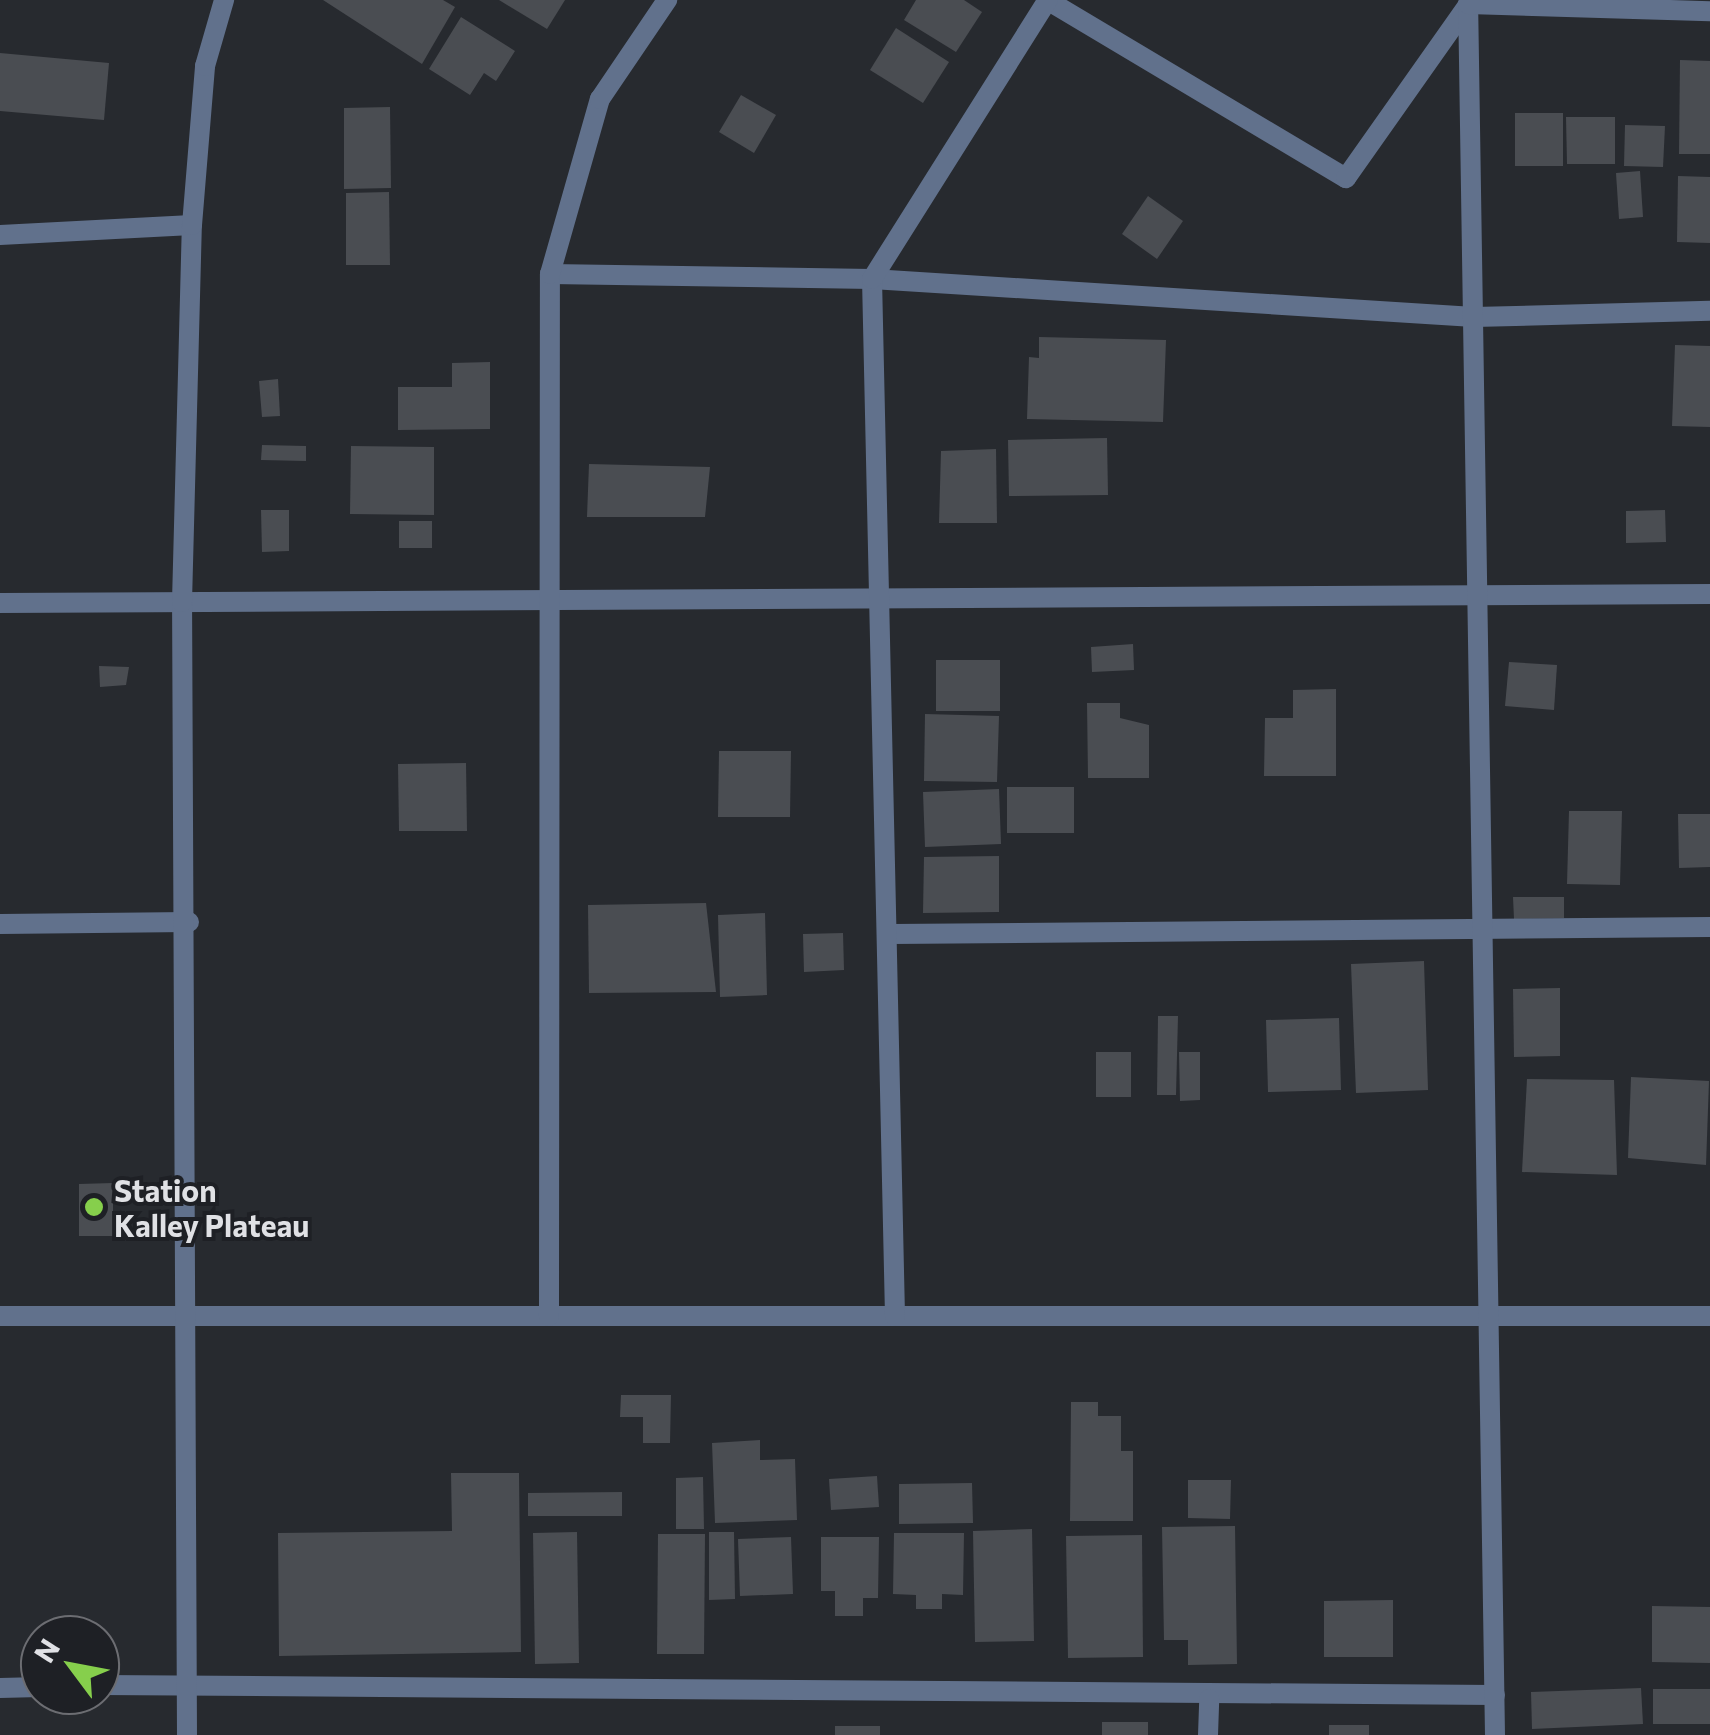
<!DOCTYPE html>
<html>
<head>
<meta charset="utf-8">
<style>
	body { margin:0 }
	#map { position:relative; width:1710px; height:1735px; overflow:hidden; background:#272a2f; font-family:Commissioner,sans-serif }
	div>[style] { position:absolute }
	.building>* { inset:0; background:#4a4d52 }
	.street>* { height:20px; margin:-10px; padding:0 10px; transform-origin:10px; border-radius:10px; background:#61718c }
	.dots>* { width:28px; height:28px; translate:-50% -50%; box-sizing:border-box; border:5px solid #1e2025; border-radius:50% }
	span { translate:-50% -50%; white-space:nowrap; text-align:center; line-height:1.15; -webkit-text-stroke:8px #1e2025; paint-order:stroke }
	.poi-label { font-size:30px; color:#e0e1e5; font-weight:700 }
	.left { translate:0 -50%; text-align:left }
	.north { position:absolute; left:20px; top:1615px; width:100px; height:100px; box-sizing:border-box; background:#1e2025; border:2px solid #6c6d72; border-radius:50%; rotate:302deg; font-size:28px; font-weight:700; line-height:40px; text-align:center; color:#e0e1e5 }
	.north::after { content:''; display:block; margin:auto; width:35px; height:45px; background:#86cf4c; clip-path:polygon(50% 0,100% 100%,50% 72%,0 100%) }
</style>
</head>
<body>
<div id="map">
	<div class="building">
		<i style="clip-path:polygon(323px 0,443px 0,455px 7px,422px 64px)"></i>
		<i style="clip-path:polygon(499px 0,565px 0,547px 29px)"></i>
		<i style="clip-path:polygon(916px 0,964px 0,982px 12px,956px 52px,904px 20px)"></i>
		<i style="clip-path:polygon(461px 17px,515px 51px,496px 81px,484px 73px,470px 95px,429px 69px)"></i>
		<i style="clip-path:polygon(896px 28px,949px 62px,923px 103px,870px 70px)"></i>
		<i style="clip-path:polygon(0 53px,109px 63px,104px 120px,0 111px)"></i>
		<i style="clip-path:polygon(1680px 60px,1710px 61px,1710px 154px,1679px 154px)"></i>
		<i style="clip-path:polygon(741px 95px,776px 115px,754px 153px,719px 132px)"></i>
		<i style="clip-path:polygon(390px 107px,391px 188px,344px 189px,344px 108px)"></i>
		<i style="clip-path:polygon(1515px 113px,1563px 113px,1563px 166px,1515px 166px)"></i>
		<i style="clip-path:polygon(1566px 117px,1615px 117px,1615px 164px,1567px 164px)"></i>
		<i style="clip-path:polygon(1625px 125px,1665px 126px,1663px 167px,1624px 166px)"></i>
		<i style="clip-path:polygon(1640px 171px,1643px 217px,1619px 219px,1616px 173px)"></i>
		<i style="clip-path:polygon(1678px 176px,1710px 177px,1710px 243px,1677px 242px)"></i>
		<i style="clip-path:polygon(389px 192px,390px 265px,346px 265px,346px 193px)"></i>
		<i style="clip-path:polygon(1148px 196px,1183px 221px,1157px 259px,1122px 234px)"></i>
		<i style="clip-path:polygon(1039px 337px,1166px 340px,1163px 422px,1027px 419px,1029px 357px,1039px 358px)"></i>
		<i style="clip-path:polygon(1675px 345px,1710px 346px,1710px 427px,1672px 426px)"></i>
		<i style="clip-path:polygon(490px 362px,490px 429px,398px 430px,398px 387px,452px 387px,452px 363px)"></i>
		<i style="clip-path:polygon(278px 379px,280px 416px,262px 417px,259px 381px)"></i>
		<i style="clip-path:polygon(1107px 438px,1108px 495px,1009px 496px,1008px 440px)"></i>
		<i style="clip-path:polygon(262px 445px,306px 446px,306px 461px,261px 460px)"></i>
		<i style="clip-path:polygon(351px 446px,434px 447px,434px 515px,350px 514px)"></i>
		<i style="clip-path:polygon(996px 449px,997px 523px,939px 523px,941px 451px)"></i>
		<i style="clip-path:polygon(589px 464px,710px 467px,705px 517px,587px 517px)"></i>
		<i style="clip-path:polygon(261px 510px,289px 510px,289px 551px,262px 552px)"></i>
		<i style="clip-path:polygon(1665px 510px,1666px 542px,1626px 543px,1626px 511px)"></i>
		<i style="clip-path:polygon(399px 521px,432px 521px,432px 548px,399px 548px)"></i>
		<i style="clip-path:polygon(1133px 644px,1134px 670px,1092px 672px,1091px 647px)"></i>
		<i style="clip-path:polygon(936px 660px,1000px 660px,1000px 711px,936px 711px)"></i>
		<i style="clip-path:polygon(1509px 662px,1557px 665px,1554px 710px,1505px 706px)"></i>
		<i style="clip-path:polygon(99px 666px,129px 667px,126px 685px,100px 687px)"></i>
		<i style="clip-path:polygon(1336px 689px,1336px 776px,1264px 776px,1265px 718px,1293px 718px,1293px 690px)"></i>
		<i style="clip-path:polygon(1087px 703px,1120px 703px,1120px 718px,1149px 725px,1149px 778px,1088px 778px)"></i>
		<i style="clip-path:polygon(925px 714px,999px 716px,997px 782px,924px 781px)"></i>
		<i style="clip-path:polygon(719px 751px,791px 751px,790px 817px,718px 817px)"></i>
		<i style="clip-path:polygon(466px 763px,467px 831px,399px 831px,398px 764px)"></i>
		<i style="clip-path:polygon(1007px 787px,1074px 787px,1074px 833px,1007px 833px)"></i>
		<i style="clip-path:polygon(999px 789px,1001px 844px,925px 847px,923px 792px)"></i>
		<i style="clip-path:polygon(1569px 811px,1622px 811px,1620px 885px,1567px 884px)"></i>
		<i style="clip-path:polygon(1678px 814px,1710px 814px,1710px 867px,1679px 868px)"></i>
		<i style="clip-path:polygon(999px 856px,999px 912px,923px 913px,924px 857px)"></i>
		<i style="clip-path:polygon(1513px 897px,1564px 897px,1564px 918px,1514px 919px)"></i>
		<i style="clip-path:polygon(706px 903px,716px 992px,589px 993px,588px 905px)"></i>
		<i style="clip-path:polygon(765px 913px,767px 995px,720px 997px,718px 915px)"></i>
		<i style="clip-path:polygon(843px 933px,844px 970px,804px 972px,803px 934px)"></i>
		<i style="clip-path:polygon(1424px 961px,1428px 1090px,1356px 1093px,1351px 964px)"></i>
		<i style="clip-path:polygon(1560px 988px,1560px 1056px,1514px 1057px,1513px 989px)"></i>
		<i style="clip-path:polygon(1158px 1016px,1178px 1016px,1176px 1095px,1157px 1095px)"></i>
		<i style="clip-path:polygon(1339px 1018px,1341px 1090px,1268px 1092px,1266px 1020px)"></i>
		<i style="clip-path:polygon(1096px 1052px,1131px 1052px,1131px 1097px,1096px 1097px)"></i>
		<i style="clip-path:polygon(1179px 1052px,1200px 1052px,1200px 1100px,1180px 1101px)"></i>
		<i style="clip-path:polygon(1631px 1077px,1709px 1081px,1706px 1165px,1628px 1158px)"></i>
		<i style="clip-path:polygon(1527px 1079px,1614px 1080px,1617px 1175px,1522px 1172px)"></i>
		<i style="clip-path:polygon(113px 1183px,113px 1236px,79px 1236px,79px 1184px)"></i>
		<i style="clip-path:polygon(621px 1395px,671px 1395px,670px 1443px,643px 1443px,643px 1417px,620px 1417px)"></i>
		<i style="clip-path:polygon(1071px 1402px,1098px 1402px,1098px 1416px,1121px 1416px,1121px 1451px,1133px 1451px,1133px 1521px,1070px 1521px)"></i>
		<i style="clip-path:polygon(760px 1440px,760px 1460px,795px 1459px,797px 1520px,715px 1523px,712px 1443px)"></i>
		<i style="clip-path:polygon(451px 1473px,519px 1473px,521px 1652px,279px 1656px,278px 1533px,452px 1531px)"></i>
		<i style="clip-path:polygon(877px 1476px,879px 1507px,831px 1510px,829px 1479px)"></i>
		<i style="clip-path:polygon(703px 1477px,704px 1529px,676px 1529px,676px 1478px)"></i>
		<i style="clip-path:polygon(1188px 1480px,1231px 1480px,1230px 1519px,1188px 1518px)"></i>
		<i style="clip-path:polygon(972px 1483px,973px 1523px,899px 1524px,899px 1484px)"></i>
		<i style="clip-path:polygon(622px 1492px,622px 1516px,528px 1516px,528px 1493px)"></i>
		<i style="clip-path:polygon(1235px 1526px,1237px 1664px,1188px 1665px,1188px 1640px,1164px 1640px,1162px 1527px)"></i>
		<i style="clip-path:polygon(1032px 1529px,1034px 1641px,975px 1642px,973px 1531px)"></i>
		<i style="clip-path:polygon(577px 1532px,579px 1663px,535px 1664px,533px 1533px)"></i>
		<i style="clip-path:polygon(709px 1532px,734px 1532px,735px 1599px,709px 1600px)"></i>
		<i style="clip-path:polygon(894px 1533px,964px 1533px,963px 1595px,942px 1594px,942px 1609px,916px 1609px,916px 1595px,893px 1594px)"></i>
		<i style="clip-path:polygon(658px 1534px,705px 1534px,704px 1654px,657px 1654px)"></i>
		<i style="clip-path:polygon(1142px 1535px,1143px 1657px,1068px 1658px,1066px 1536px)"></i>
		<i style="clip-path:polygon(791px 1537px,793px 1594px,740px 1596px,738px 1539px)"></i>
		<i style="clip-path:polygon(821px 1537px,879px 1537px,878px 1598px,863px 1598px,863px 1616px,835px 1616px,835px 1591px,821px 1591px)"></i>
		<i style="clip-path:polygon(1393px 1600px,1393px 1657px,1324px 1657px,1324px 1601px)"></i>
		<i style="clip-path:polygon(1652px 1606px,1710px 1607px,1710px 1663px,1652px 1662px)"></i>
		<i style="clip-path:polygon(1641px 1688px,1643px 1724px,1532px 1729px,1531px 1692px)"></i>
		<i style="clip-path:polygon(1653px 1689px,1710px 1689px,1710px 1724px,1653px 1724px)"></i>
		<i style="clip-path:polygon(1102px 1722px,1148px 1722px,1148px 1735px,1102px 1735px)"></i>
		<i style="clip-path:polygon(1329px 1725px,1369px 1725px,1369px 1735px,1329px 1735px)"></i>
		<i style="clip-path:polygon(835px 1726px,880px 1726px,880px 1735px,835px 1735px)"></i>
	</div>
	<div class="street">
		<i style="left:1047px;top:0;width:348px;rotate:30.8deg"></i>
		<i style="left:1346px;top:178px;width:215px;rotate:-54.8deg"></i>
		<i style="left:0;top:235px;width:192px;rotate:-3deg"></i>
		<i style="left:550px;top:274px;width:322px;rotate:0.9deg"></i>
		<i style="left:872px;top:279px;width:603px;rotate:3.61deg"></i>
		<i style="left:1474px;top:317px;width:236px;rotate:-1.5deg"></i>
		<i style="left:0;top:603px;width:1710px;rotate:-0.3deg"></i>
		<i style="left:0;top:924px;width:189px;rotate:-0.6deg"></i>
		<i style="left:892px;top:934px;width:818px;rotate:-0.49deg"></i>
		<i style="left:0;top:1316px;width:1710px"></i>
		<i style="left:549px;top:1316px;width:1042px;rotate:-89.95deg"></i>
		<i style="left:550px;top:274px;width:182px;rotate:-74.1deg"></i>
		<i style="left:600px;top:99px;width:120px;rotate:-55.9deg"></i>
		<i style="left:895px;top:1316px;width:1037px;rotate:-91.27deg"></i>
		<i style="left:872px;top:279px;width:330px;rotate:-57.8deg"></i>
		<i style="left:100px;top:1685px;width:1395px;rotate:0.41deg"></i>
		<i style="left:0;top:1688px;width:40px;rotate:-1.4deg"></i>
		<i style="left:187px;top:1735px;width:1133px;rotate:-90.25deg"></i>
		<i style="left:182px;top:602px;width:377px;rotate:-88.5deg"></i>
		<i style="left:192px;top:225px;width:160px;rotate:-85.3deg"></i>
		<i style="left:205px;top:66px;width:69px;rotate:-73.9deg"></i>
		<i style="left:1208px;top:1735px;width:36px;rotate:-88deg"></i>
		<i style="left:1495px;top:1735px;width:1731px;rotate:-90.89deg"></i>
		<i style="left:1468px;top:4px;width:242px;rotate:1.7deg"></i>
	</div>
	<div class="dots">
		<i style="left:94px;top:1207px;background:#86cf4c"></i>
	</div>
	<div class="poi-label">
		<span class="left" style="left:114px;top:1207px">Station<br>Kalley Plateau</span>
	</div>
	<div class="north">N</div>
</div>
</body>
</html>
